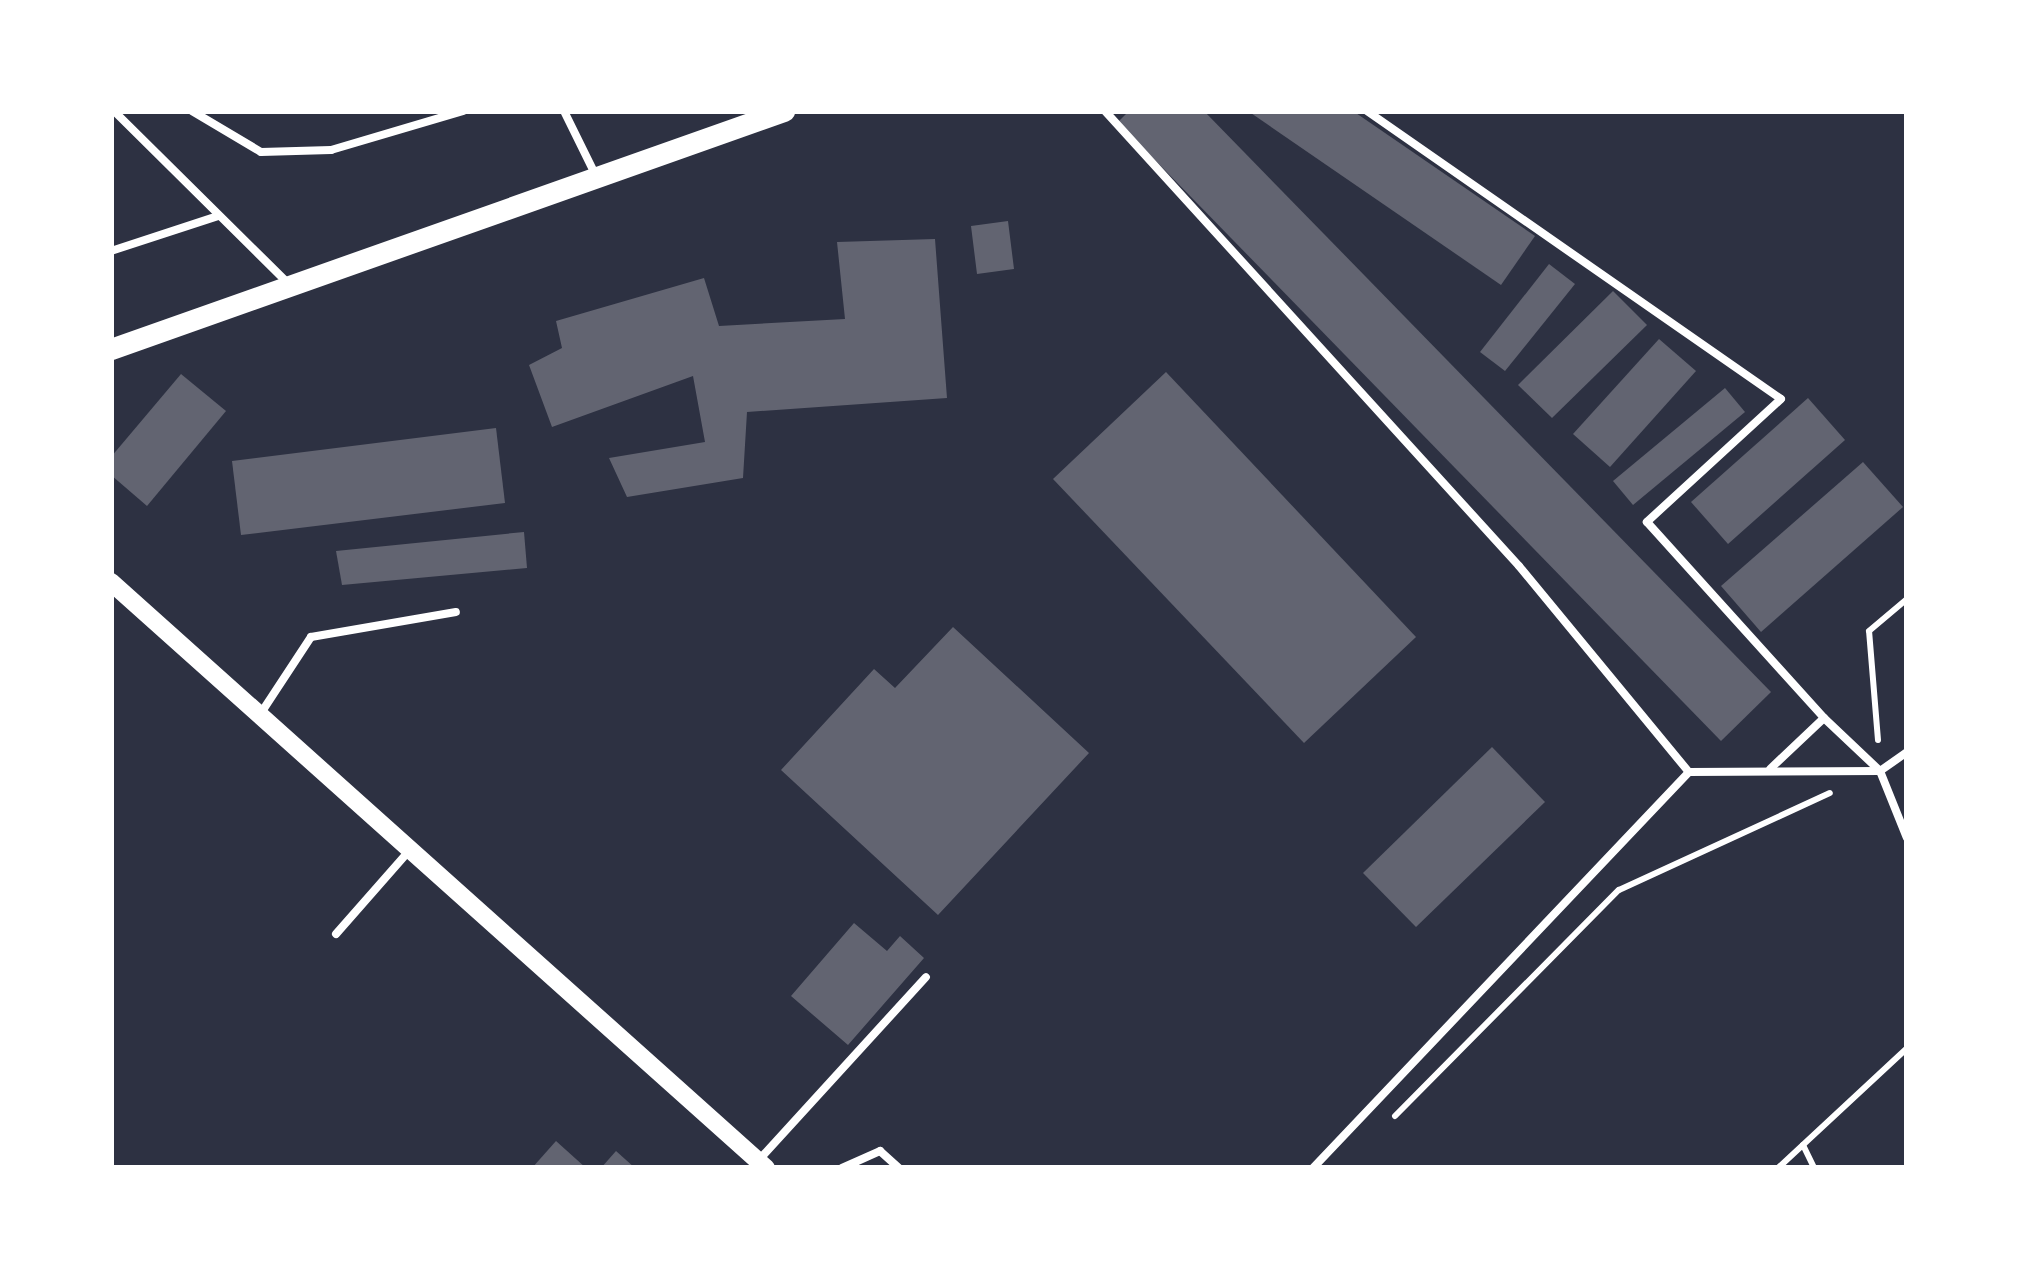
<!DOCTYPE html>
<html>
<head>
<meta charset="utf-8">
<style>
	body { margin:0 }
	#map { position:relative; width:2018px; height:1279px; overflow:hidden; background:#2d3142; font-family:"Exo 2",sans-serif }
	div>[style] { position:absolute }
	.building>* { inset:0; background:#626471 }
	.path>* { height:6px; margin:-3px; padding:0 3px; transform-origin:3px; border-radius:3px; background:#fff }
	.service>* { height:8px; margin:-4px; padding:0 4px; transform-origin:4px; border-radius:4px; background:#fff }
	.tertiary>* { height:18px; margin:-9px; padding:0 9px; transform-origin:9px; border-radius:9px; background:#fff }
	.secondary>* { height:21px; margin:-10.5px; padding:0 10.5px; transform-origin:10.5px; border-radius:10.5px; background:#fff }
	span { translate:-50% -50%; white-space:nowrap; text-align:center; line-height:1.15; -webkit-text-stroke:9px #fff; paint-order:stroke }
	.frame { position:absolute; inset:0; border:114px solid #fff; pointer-events:none }
</style>
</head>
<body>
<div id="map">
	<div class="building">
		<i style="clip-path:polygon(1129px 111px,1204px 111px,1771px 692px,1721px 741px,1118px 122px)"></i>
		<i style="clip-path:polygon(1248px 111px,1353px 111px,1535px 236px,1501px 285px)"></i>
		<i style="clip-path:polygon(1008px 221px,1014px 269px,977px 274px,971px 226px)"></i>
		<i style="clip-path:polygon(935px 239px,947px 398px,747px 412px,743px 478px,627px 497px,609px 458px,705px 442px,693px 376px,552px 427px,529px 365px,562px 348px,556px 321px,704px 278px,719px 326px,845px 319px,837px 242px)"></i>
		<i style="clip-path:polygon(1549px 264px,1575px 284px,1505px 371px,1480px 352px)"></i>
		<i style="clip-path:polygon(1613px 291px,1647px 325px,1552px 418px,1518px 385px)"></i>
		<i style="clip-path:polygon(1659px 339px,1696px 371px,1610px 467px,1573px 434px)"></i>
		<i style="clip-path:polygon(1166px 372px,1416px 637px,1304px 743px,1053px 479px)"></i>
		<i style="clip-path:polygon(181px 374px,226px 411px,147px 506px,111px 475px,111px 457px)"></i>
		<i style="clip-path:polygon(1725px 388px,1745px 412px,1633px 505px,1613px 481px)"></i>
		<i style="clip-path:polygon(1808px 398px,1845px 440px,1728px 544px,1691px 502px)"></i>
		<i style="clip-path:polygon(496px 428px,505px 503px,241px 535px,232px 461px)"></i>
		<i style="clip-path:polygon(1863px 462px,1903px 507px,1761px 632px,1721px 586px)"></i>
		<i style="clip-path:polygon(524px 532px,527px 568px,342px 585px,336px 551px)"></i>
		<i style="clip-path:polygon(953px 627px,1089px 753px,938px 915px,781px 770px,874px 669px,895px 688px)"></i>
		<i style="clip-path:polygon(1492px 747px,1545px 802px,1416px 927px,1363px 873px)"></i>
		<i style="clip-path:polygon(854px 923px,887px 951px,900px 936px,924px 958px,848px 1045px,791px 996px)"></i>
		<i style="clip-path:polygon(556px 1141px,586px 1168px,532px 1168px)"></i>
		<i style="clip-path:polygon(616px 1151px,635px 1168px,601px 1168px)"></i>
	</div>
	<div class="path">
		<i style="left:1878px;top:740px;width:109px;rotate:-94.7deg"></i>
		<i style="left:1869px;top:631px;width:50px;rotate:-40.1deg"></i>
		<i style="left:1395px;top:1116px;width:318px;rotate:-45.3deg"></i>
		<i style="left:1619px;top:890px;width:232px;rotate:-24.7deg"></i>
		<i style="left:1803px;top:1145px;width:25px;rotate:64deg"></i>
		<i style="left:1778px;top:1168px;width:176px;rotate:-42.9deg"></i>
	</div>
	<div class="service">
		<i style="left:114px;top:111px;width:245px;rotate:44.7deg"></i>
		<i style="left:192px;top:111px;width:80px;rotate:30.7deg"></i>
		<i style="left:261px;top:152px;width:70px;rotate:-1.6deg"></i>
		<i style="left:331px;top:150px;width:138px;rotate:-16.5deg"></i>
		<i style="left:564px;top:111px;width:70px;rotate:63.8deg"></i>
		<i style="left:1105px;top:111px;width:615px;rotate:47.7deg"></i>
		<i style="left:1519px;top:566px;width:267px;rotate:50.5deg"></i>
		<i style="left:1689px;top:772px;width:191px;rotate:-0.3deg"></i>
		<i style="left:1880px;top:771px;width:72px;rotate:68.1deg"></i>
		<i style="left:1367px;top:111px;width:504px;rotate:34.82deg"></i>
		<i style="left:1781px;top:399px;width:182px;rotate:137.5deg"></i>
		<i style="left:1647px;top:522px;width:264px;rotate:47.9deg"></i>
		<i style="left:1824px;top:718px;width:74px;rotate:136.6deg"></i>
		<i style="left:111px;top:251px;width:113px;rotate:-18.1deg"></i>
		<i style="left:261px;top:713px;width:91px;rotate:-56.7deg"></i>
		<i style="left:311px;top:637px;width:147px;rotate:-9.8deg"></i>
		<i style="left:1824px;top:718px;width:77px;rotate:43.4deg"></i>
		<i style="left:1880px;top:771px;width:33px;rotate:-35deg"></i>
		<i style="left:336px;top:934px;width:109px;rotate:-48.7deg"></i>
		<i style="left:758px;top:1161px;width:249px;rotate:-47.6deg"></i>
		<i style="left:842px;top:1168px;width:42px;rotate:-24.1deg"></i>
		<i style="left:880px;top:1151px;width:25px;rotate:42deg"></i>
		<i style="left:1313px;top:1168px;width:546px;rotate:-46.48deg"></i>
	</div>
	<div class="tertiary">
		<i style="left:111px;top:582px;width:879px;rotate:41.82deg"></i>
	</div>
	<div class="secondary">
		<i style="left:111px;top:349px;width:714px;rotate:-19.48deg"></i>
	</div>
	<div class="frame"></div>
</div>
</body>
</html>
